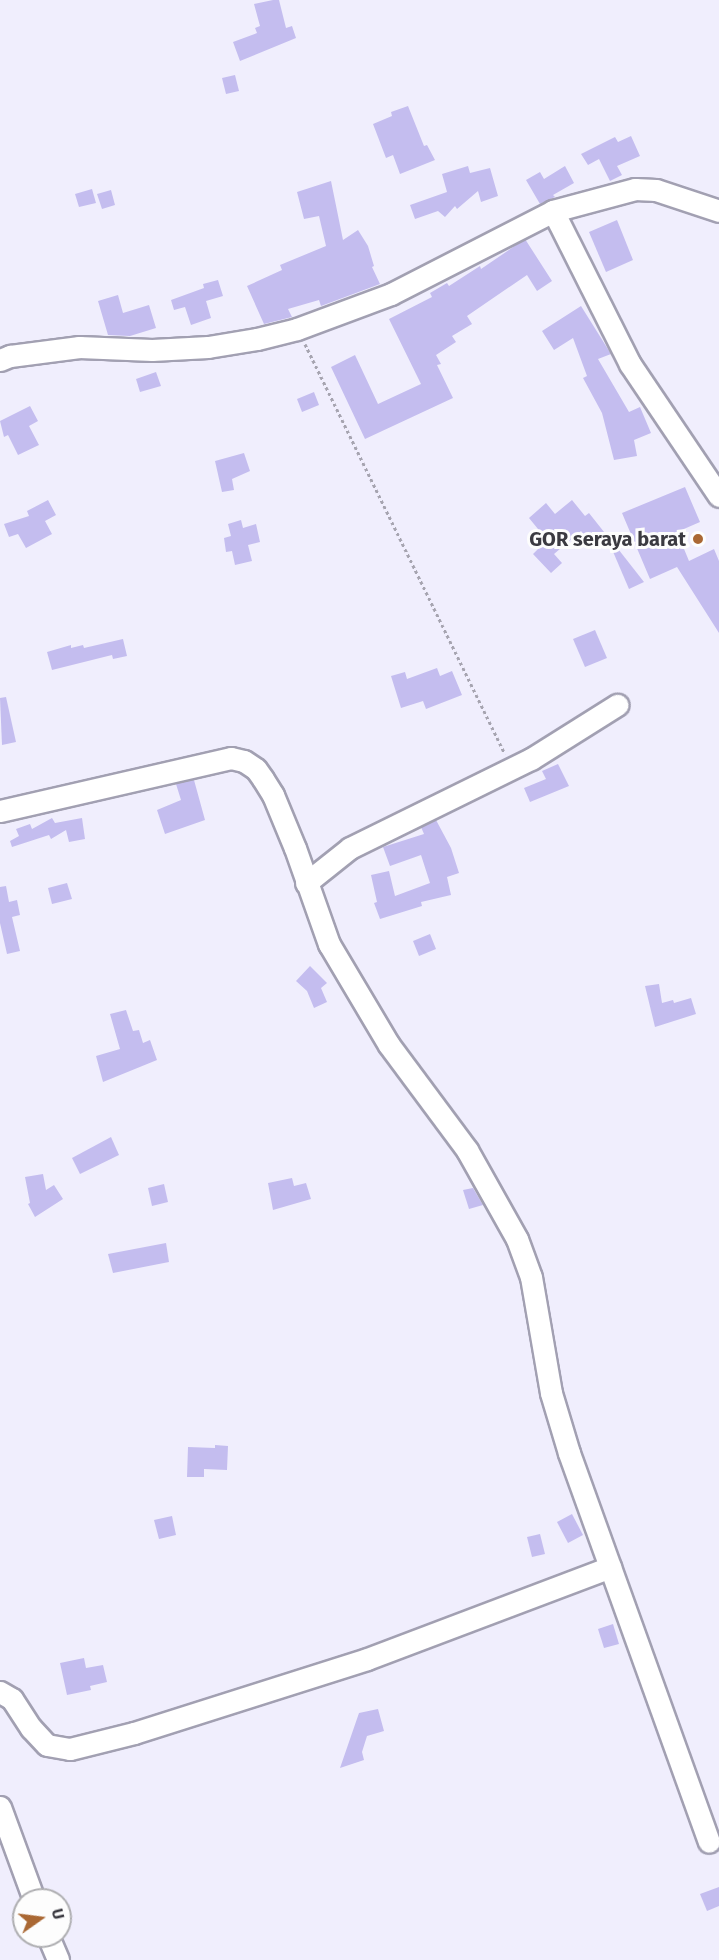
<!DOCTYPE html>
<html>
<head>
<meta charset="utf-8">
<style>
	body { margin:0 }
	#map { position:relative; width:719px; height:1960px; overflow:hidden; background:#f0eefd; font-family:"Fira Sans",sans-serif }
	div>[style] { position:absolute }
	.building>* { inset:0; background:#c4bdef }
	.path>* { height:3px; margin-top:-1.5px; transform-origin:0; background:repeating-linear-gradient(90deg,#a6a4b0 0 3px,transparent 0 6px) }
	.roads { filter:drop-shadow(2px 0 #a2a0b2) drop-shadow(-2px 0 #a2a0b2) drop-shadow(0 2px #a2a0b2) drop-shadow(0 -2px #a2a0b2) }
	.minor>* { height:21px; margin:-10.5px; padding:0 10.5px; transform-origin:10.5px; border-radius:10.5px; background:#fff }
	.dots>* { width:16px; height:16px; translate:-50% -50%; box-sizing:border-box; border:3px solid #fdfdfd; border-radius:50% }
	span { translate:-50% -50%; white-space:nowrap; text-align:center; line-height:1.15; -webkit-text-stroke:6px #fdfdfd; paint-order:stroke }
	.poi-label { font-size:20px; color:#3b3a41; font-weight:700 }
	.right { translate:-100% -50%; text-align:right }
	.north { position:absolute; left:12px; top:1888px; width:60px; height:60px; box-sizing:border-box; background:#fdfdfd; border:2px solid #afafb2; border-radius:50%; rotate:76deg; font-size:16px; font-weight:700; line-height:24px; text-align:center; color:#3b3a41 }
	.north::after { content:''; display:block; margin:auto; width:21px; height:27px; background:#aa6834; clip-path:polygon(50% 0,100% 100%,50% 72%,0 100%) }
</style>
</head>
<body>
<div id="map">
	<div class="building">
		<i style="clip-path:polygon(273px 0,279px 0,286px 28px,292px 26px,296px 38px,240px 61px,233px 42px,257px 33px,255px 28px,260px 26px,254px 4px)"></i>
		<i style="clip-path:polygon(235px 75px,239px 91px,226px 94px,222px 78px)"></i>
		<i style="clip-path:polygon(408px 106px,424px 146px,427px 145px,435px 160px,400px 174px,393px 155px,386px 158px,373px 124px,392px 116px,391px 112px)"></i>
		<i style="clip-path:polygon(631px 136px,640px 156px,617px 166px,622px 175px,610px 181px,599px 159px,588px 165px,581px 154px,615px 137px,618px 142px)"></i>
		<i style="clip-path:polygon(468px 166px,470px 173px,490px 168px,498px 196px,481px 202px,478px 191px,457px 209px,455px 206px,445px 217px,438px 211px,415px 219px,410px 205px,447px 192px,442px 174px)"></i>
		<i style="clip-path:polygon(565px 166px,574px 183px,553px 195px,555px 197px,540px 204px,526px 180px,540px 172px,544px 179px)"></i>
		<i style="clip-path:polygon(331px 181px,343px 240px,358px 230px,368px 246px,374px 266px,372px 267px,380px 284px,321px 306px,319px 300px,288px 309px,292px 317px,264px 324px,247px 286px,282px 270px,280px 265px,326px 246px,319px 216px,304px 219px,297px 192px)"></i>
		<i style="clip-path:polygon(92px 189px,96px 203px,79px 207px,75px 194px)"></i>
		<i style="clip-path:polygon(111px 190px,115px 205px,102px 209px,97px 194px)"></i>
		<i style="clip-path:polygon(617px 220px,633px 260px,606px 272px,589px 232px)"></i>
		<i style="clip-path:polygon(525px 239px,552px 281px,537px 291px,527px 275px,467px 316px,472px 324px,452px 336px,456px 342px,436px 355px,441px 364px,437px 365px,453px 398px,365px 439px,331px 367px,355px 355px,378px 404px,421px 384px,389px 319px,432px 297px,430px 293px,447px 283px,449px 286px,480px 266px,481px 269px)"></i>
		<i style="clip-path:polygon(218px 280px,223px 296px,206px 301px,211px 318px,191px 325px,185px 307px,174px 310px,171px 300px,204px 288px,203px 284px)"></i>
		<i style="clip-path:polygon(118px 295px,123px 313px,149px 305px,156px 328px,130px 336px,108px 335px,98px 301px)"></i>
		<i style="clip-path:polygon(581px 306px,611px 354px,598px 359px,629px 412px,640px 407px,651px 433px,634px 440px,637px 456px,614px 460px,602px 413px,583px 378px,587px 376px,573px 338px,554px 350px,542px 331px)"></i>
		<i style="clip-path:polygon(156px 372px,161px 386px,140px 392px,136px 379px)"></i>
		<i style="clip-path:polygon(314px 392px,319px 405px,302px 412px,297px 399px)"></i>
		<i style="clip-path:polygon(30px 406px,38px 421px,29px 426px,39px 445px,18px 455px,8px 435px,4px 437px,0 421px)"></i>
		<i style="clip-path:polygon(244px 453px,250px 471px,232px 479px,234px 490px,222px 492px,215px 461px)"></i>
		<i style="clip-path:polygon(685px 487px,700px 522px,677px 532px,689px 561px,714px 549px,719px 561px,719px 633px,677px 567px,650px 579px,622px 513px)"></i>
		<i style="clip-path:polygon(48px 500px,56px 515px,45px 521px,52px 534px,26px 548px,18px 534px,9px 537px,4px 524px,29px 516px,27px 511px)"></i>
		<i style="clip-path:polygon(572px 500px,585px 516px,589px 513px,608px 537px,594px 547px,581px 531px,554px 554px,562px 563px,551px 573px,533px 554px,547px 540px,529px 518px,546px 503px,555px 514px)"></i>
		<i style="clip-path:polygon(241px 520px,243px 528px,256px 524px,260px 542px,248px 545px,252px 561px,235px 565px,232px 551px,226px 552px,224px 538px,231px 536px,228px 524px)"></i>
		<i style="clip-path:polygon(615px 545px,644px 582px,629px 589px,611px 547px)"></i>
		<i style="clip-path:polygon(595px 630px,607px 658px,585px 667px,573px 639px)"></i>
		<i style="clip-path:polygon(123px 639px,127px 656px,113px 659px,112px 655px,52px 670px,47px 652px,71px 645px,71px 648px,83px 645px,84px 648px)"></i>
		<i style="clip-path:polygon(437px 668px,440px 676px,452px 671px,462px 695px,426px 709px,423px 701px,401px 708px,391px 676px,405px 672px,407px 679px)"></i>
		<i style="clip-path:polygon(6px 697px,16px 742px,2px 745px,0 698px)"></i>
		<i style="clip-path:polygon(558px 764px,569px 786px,530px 802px,524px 788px,546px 779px,542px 771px)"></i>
		<i style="clip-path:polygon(194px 780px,205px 820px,165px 834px,157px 810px,181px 800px,176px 784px)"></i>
		<i style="clip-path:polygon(52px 818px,55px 823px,82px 818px,85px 839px,69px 842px,66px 830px,51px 839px,49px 835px,12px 847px,10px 841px,19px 836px,16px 829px,30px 824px,32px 829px)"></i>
		<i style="clip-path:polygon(436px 820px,451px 848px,459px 873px,447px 877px,451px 895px,421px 902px,422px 906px,380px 919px,374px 903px,377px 902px,371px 875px,389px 871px,395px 896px,430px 883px,421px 855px,390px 866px,383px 847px,424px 834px,421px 827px)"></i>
		<i style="clip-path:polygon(67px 883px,72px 899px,52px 904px,48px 888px)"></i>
		<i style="clip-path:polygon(6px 886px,9px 902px,17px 900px,20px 915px,12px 917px,20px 951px,7px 954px,0 923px,0 887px)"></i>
		<i style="clip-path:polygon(430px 934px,436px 949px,419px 956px,413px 941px)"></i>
		<i style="clip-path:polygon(310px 966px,327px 983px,321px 988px,327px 1002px,314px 1008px,307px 991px,296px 981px)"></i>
		<i style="clip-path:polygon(659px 984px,662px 1003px,673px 1000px,674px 1003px,691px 998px,696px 1014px,655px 1027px,645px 986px)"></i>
		<i style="clip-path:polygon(126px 1010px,133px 1031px,139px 1030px,143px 1043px,150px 1040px,157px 1060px,103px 1082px,96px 1056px,120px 1049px,110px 1014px)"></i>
		<i style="clip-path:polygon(111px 1137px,119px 1155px,80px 1174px,72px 1158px)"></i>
		<i style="clip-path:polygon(43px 1174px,46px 1190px,54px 1185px,63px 1199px,35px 1217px,28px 1204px,30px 1203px,25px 1177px)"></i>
		<i style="clip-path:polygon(292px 1178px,294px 1186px,306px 1183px,311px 1199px,273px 1210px,268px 1183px)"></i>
		<i style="clip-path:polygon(164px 1184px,168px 1202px,152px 1206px,148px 1188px)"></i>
		<i style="clip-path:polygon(473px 1188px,483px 1205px,469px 1209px,463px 1190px)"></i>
		<i style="clip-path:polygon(166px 1243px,169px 1262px,113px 1273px,108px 1254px)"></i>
		<i style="clip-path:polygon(215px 1445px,228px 1446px,227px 1470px,204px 1469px,204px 1477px,187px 1477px,188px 1447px,215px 1448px)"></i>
		<i style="clip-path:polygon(572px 1514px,583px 1535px,568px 1543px,557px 1522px)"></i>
		<i style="clip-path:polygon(172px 1516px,176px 1535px,159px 1539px,154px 1520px)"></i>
		<i style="clip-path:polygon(540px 1534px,545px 1554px,532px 1557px,527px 1537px)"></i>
		<i style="clip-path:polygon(613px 1624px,619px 1644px,604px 1648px,598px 1629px)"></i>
		<i style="clip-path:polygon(84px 1658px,86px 1668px,103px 1665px,107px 1682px,90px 1686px,91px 1690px,67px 1695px,60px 1663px)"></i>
		<i style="clip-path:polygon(378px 1709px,384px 1731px,367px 1736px,362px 1752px,364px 1760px,340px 1768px,359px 1713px)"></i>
		<i style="clip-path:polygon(719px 1887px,719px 1906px,707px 1911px,700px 1894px)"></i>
	</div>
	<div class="path">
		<i style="left:305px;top:344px;width:456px;rotate:64deg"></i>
	</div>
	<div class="roads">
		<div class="minor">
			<i style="left:553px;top:211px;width:171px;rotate:63.3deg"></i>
			<i style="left:630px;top:364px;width:159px;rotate:56deg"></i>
			<i style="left:0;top:360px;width:11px;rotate:-22deg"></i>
			<i style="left:10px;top:356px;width:70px;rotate:-7.4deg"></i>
			<i style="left:79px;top:347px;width:73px;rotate:2.4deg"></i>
			<i style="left:152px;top:350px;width:56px;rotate:-3.1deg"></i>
			<i style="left:208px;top:347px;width:50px;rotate:-9.3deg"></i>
			<i style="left:257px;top:339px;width:41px;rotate:-14deg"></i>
			<i style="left:297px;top:329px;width:100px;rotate:-20.4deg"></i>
			<i style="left:391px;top:294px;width:182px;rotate:-27.1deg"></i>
			<i style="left:553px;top:211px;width:85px;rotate:-15deg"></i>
			<i style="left:635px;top:189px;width:21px;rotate:3deg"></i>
			<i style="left:656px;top:190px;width:66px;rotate:18.4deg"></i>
			<i style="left:0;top:811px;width:237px;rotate:-12.9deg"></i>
			<i style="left:231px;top:758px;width:13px;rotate:13deg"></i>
			<i style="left:244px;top:761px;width:14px;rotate:34deg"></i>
			<i style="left:256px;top:769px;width:12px;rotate:55deg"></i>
			<i style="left:263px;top:779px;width:19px;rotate:58deg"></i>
			<i style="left:273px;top:795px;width:57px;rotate:67.5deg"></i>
			<i style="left:295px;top:848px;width:102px;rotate:70.5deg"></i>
			<i style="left:329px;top:944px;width:117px;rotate:59.3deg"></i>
			<i style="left:389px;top:1045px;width:131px;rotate:53.4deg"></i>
			<i style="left:467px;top:1150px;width:102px;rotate:60.7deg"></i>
			<i style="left:517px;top:1239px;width:40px;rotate:69.8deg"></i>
			<i style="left:531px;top:1277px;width:118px;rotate:80.2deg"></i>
			<i style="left:551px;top:1393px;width:63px;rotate:73.3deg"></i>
			<i style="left:569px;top:1453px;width:413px;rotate:70.2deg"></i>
			<i style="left:306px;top:883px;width:56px;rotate:-38.5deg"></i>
			<i style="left:350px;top:848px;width:202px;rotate:-26.2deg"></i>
			<i style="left:531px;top:759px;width:102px;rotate:-32.1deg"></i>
			<i style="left:0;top:1692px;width:14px;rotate:30deg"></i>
			<i style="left:12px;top:1699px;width:35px;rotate:57deg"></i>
			<i style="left:31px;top:1728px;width:23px;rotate:47deg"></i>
			<i style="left:47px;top:1745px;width:23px;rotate:10deg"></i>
			<i style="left:70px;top:1749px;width:66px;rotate:-14deg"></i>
			<i style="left:134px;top:1733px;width:244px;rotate:-17.6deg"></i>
			<i style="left:367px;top:1659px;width:260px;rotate:-20.7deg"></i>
			<i style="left:0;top:1807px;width:99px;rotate:69.9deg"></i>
			<i style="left:48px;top:1936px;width:26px;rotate:67deg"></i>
		</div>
	</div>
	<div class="dots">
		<i style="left:698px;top:539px;background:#aa6834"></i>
	</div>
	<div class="poi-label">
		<span class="right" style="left:686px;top:539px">GOR seraya barat</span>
	</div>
	<div class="north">U</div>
</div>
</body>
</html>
